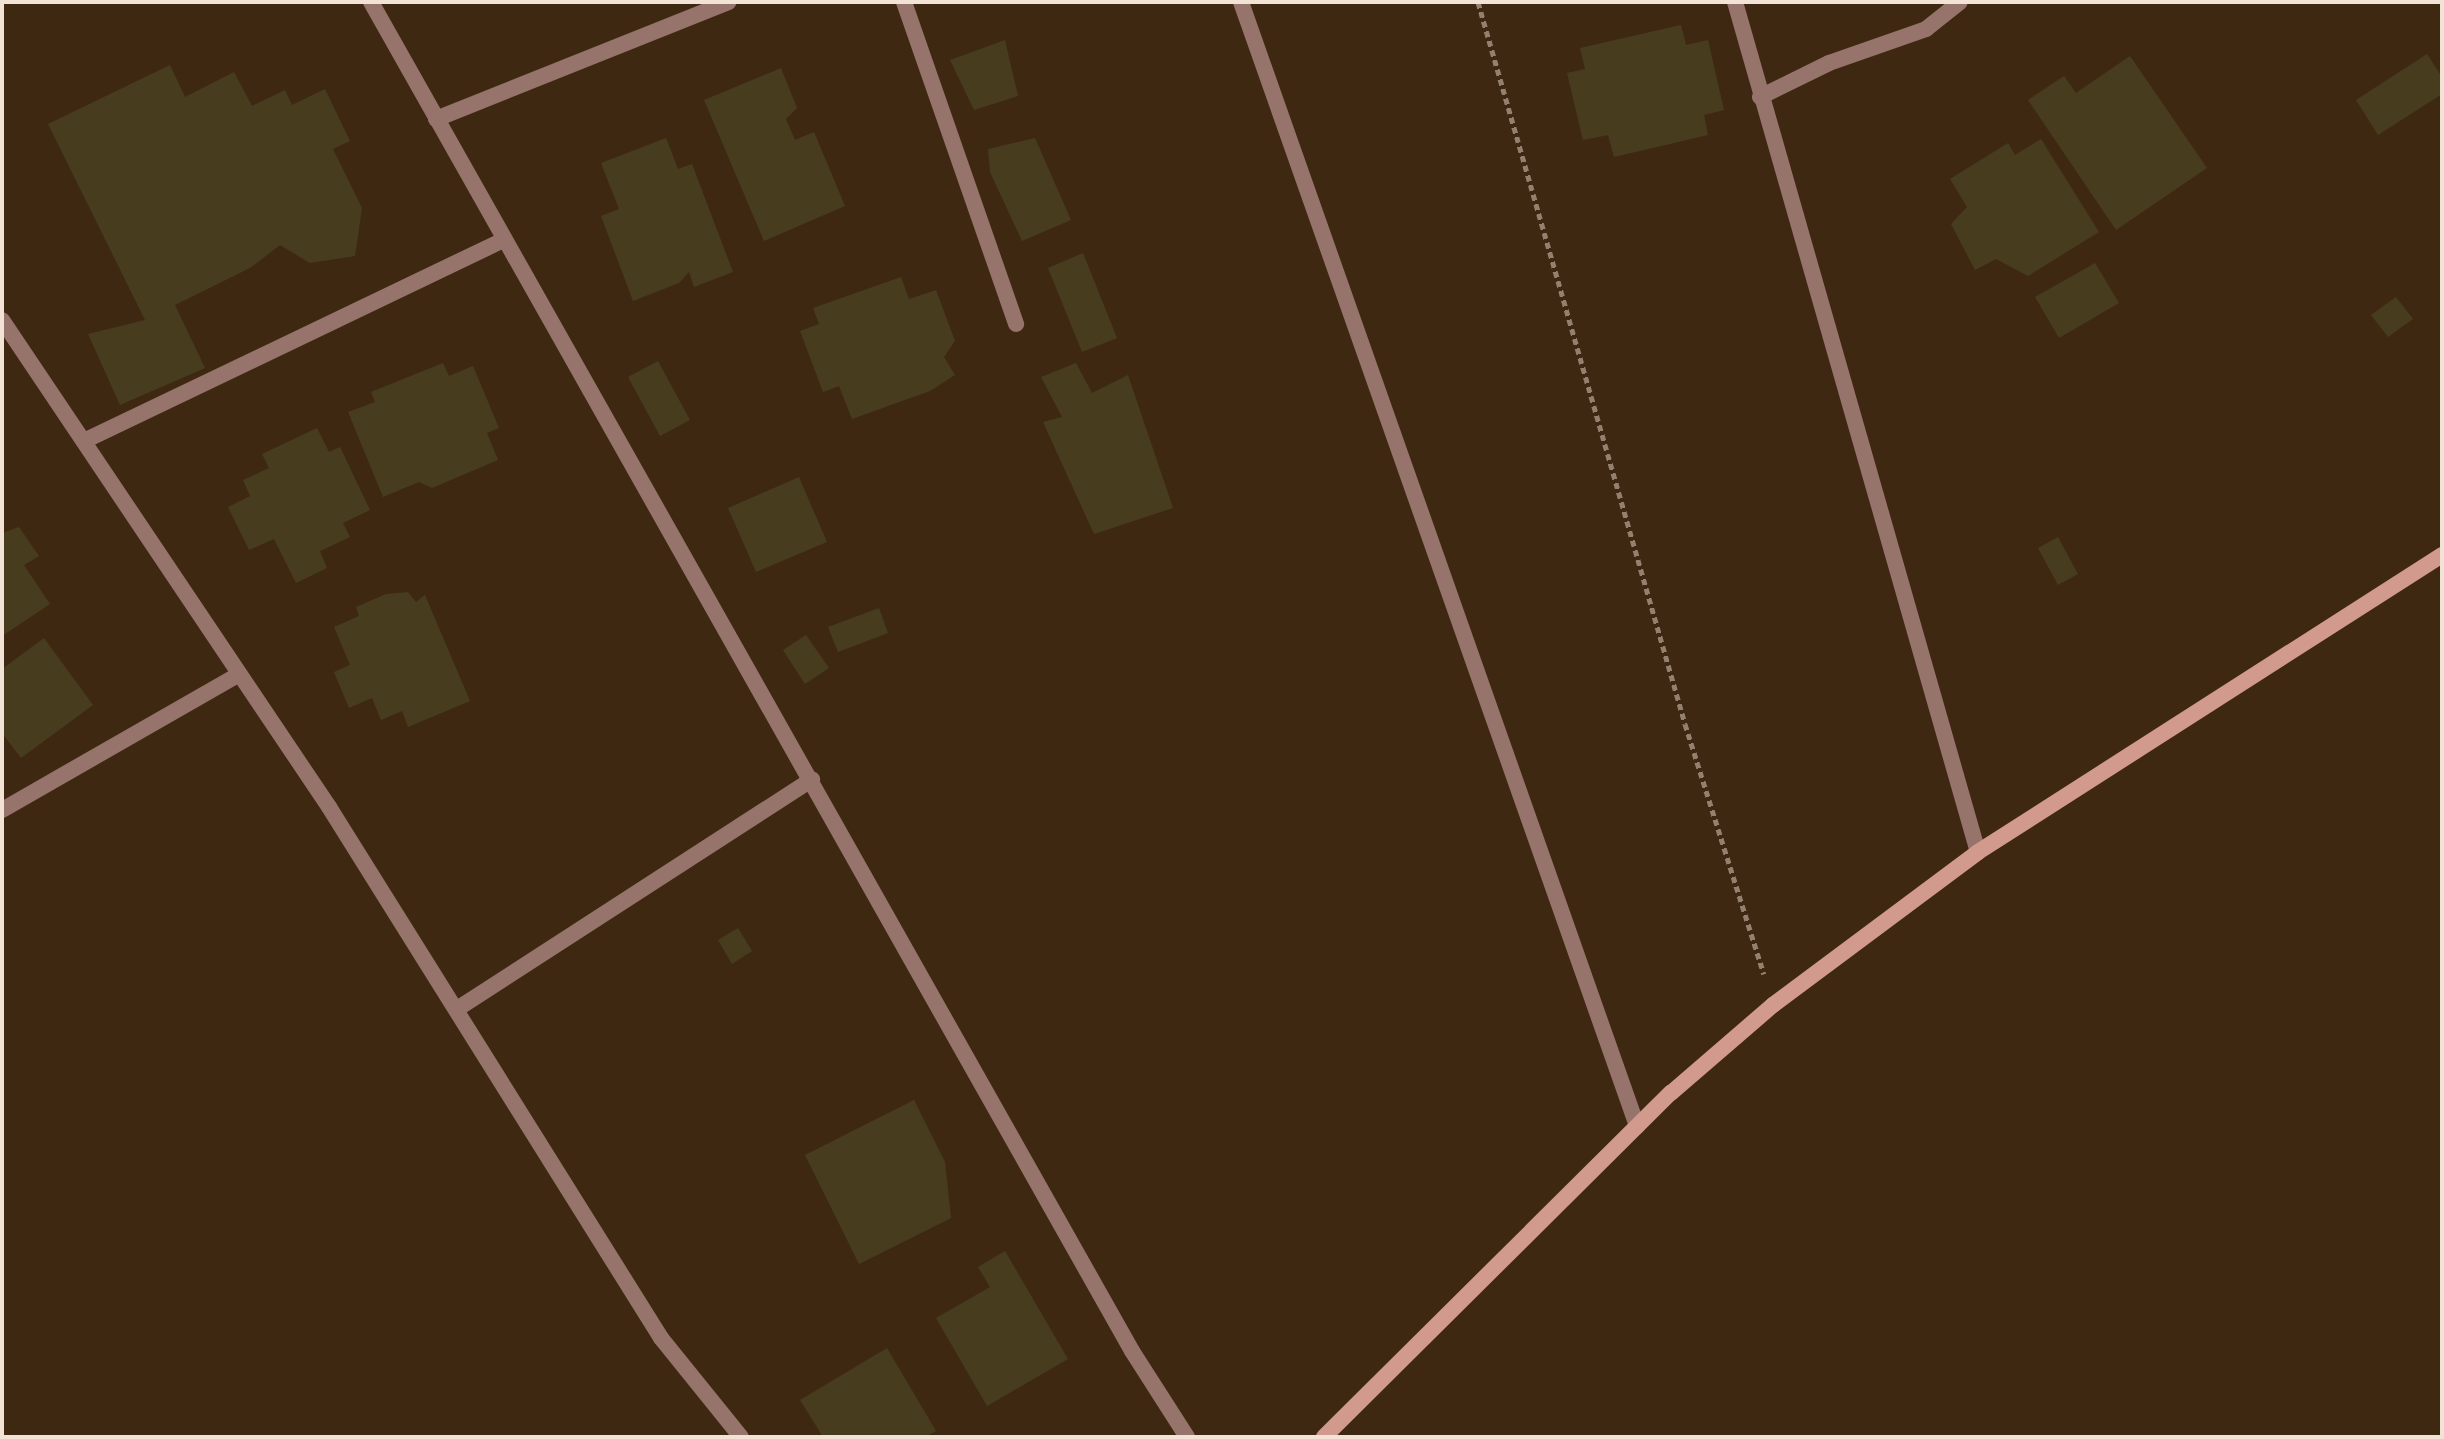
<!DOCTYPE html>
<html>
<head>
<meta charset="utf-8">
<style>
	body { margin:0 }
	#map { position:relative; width:2444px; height:1439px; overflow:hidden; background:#3f2812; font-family:Commissioner,sans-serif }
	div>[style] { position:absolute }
	.building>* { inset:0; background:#473d1e }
	.path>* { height:5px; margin-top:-2.5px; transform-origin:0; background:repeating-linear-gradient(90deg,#93806e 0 6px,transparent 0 10px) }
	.minor>* { height:16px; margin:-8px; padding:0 8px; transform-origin:8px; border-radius:8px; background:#96736b }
	.secondary>* { height:16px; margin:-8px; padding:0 8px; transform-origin:8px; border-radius:8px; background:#d29a8d }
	span { translate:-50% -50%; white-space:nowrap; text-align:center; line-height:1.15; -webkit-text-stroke:6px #1e130a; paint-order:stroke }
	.frame { position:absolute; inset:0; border:4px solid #f3e3d6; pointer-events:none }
</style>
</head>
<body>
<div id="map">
	<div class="building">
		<i style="clip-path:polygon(1681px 25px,1686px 45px,1708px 40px,1724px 110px,1704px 115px,1708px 135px,1614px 157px,1608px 135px,1583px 140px,1567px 73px,1585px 69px,1580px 48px)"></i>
		<i style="clip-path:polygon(1005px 40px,1018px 96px,974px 110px,950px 60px)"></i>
		<i style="clip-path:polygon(2427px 54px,2442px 77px,2442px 94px,2378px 135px,2356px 100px)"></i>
		<i style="clip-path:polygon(2130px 56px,2207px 168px,2116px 230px,2028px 100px,2064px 76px,2076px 93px)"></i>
		<i style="clip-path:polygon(170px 65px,185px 97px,234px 72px,252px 106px,285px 90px,292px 105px,325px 89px,350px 141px,333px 149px,362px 208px,355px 256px,310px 263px,280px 245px,250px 268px,175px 305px,205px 368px,120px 405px,88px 334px,145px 320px,48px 124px)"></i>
		<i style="clip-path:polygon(781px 68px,797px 108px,786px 119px,795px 140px,814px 132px,845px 206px,764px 241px,704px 100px)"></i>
		<i style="clip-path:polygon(666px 138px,678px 169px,692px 164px,733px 272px,694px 287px,689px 272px,679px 283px,633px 301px,601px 216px,619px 209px,601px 163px)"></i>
		<i style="clip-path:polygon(1035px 138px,1071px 220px,1022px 241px,990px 172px,988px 149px)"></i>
		<i style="clip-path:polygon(2041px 139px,2099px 232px,2028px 276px,1996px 259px,1975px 270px,1951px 224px,1967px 207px,1950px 179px,2008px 143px,2015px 155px)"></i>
		<i style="clip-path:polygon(1083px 253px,1117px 338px,1082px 352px,1048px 268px)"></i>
		<i style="clip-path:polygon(2095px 263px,2119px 303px,2059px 338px,2035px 297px)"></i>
		<i style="clip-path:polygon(901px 277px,909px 299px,936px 290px,955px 341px,944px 357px,955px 375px,930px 391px,852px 419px,839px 386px,823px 392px,800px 331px,819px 324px,813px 308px)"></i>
		<i style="clip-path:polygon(2396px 297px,2413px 319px,2388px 337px,2371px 315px)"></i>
		<i style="clip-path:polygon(658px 361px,690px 420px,660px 436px,628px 377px)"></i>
		<i style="clip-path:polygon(443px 363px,449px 376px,473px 366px,499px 428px,487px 433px,498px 460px,432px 488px,419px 482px,383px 497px,348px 412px,375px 402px,371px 392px)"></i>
		<i style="clip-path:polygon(1076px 363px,1092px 393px,1128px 375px,1173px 508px,1094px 534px,1043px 422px,1062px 417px,1041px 377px)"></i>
		<i style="clip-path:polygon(317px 428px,329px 452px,340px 447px,370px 510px,343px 523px,350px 537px,320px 551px,327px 568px,296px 583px,274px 539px,249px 550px,228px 507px,250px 496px,243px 480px,269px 468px,262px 454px)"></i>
		<i style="clip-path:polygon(799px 477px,827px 542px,756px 572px,728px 508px)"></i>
		<i style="clip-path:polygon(19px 527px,39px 556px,24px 565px,50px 604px,2px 636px,2px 533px)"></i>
		<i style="clip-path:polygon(2058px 537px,2078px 574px,2058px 585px,2038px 548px)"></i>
		<i style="clip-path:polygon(408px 592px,416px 602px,425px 595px,470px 701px,408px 727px,402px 711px,381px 720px,372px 698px,349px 708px,334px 672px,350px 665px,334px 627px,359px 616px,356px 607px,386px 594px)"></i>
		<i style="clip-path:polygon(879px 608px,888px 633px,838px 652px,828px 627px)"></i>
		<i style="clip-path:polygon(806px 635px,829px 668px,805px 684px,783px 650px)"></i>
		<i style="clip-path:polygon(44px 638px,93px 705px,21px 758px,2px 733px,2px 669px)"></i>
		<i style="clip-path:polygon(738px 928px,752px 951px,732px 964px,718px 940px)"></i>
		<i style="clip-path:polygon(914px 1100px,945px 1162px,951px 1218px,859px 1264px,805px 1155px)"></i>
		<i style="clip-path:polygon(1005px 1251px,1068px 1359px,987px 1406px,936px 1318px,990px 1287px,978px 1267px)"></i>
		<i style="clip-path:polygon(887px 1348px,936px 1431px,925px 1437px,823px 1437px,800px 1400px)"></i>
	</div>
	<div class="path">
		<i style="left:1478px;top:2px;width:751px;rotate:74deg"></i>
		<i style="left:1685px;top:724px;width:262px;rotate:72.5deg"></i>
	</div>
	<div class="minor">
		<i style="left:371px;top:2px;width:1549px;rotate:60.57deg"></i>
		<i style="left:1132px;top:1351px;width:102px;rotate:57.4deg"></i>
		<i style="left:904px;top:2px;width:341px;rotate:70.8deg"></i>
		<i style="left:1241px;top:2px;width:1192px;rotate:70.59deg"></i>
		<i style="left:1735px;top:2px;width:884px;rotate:74.05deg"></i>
		<i style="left:1760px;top:97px;width:77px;rotate:-26.2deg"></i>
		<i style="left:1829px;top:63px;width:103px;rotate:-19.3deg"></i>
		<i style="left:1926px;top:29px;width:43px;rotate:-38.5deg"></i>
		<i style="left:436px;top:119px;width:315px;rotate:-21.8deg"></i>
		<i style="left:2px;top:320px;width:587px;rotate:56.12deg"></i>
		<i style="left:329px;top:807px;width:626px;rotate:57.98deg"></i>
		<i style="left:661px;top:1338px;width:127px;rotate:51.1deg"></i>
		<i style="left:86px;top:440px;width:462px;rotate:-25.6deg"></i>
		<i style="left:2px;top:810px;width:273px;rotate:-29.8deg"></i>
		<i style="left:457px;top:1009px;width:423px;rotate:-32.9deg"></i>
	</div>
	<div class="secondary">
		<i style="left:1324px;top:1437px;width:489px;rotate:-44.8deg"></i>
		<i style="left:1671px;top:1093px;width:135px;rotate:-40.8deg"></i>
		<i style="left:1773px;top:1005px;width:256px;rotate:-36.7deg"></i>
		<i style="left:1978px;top:852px;width:551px;rotate:-32.62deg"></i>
	</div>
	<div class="frame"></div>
</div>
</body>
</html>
